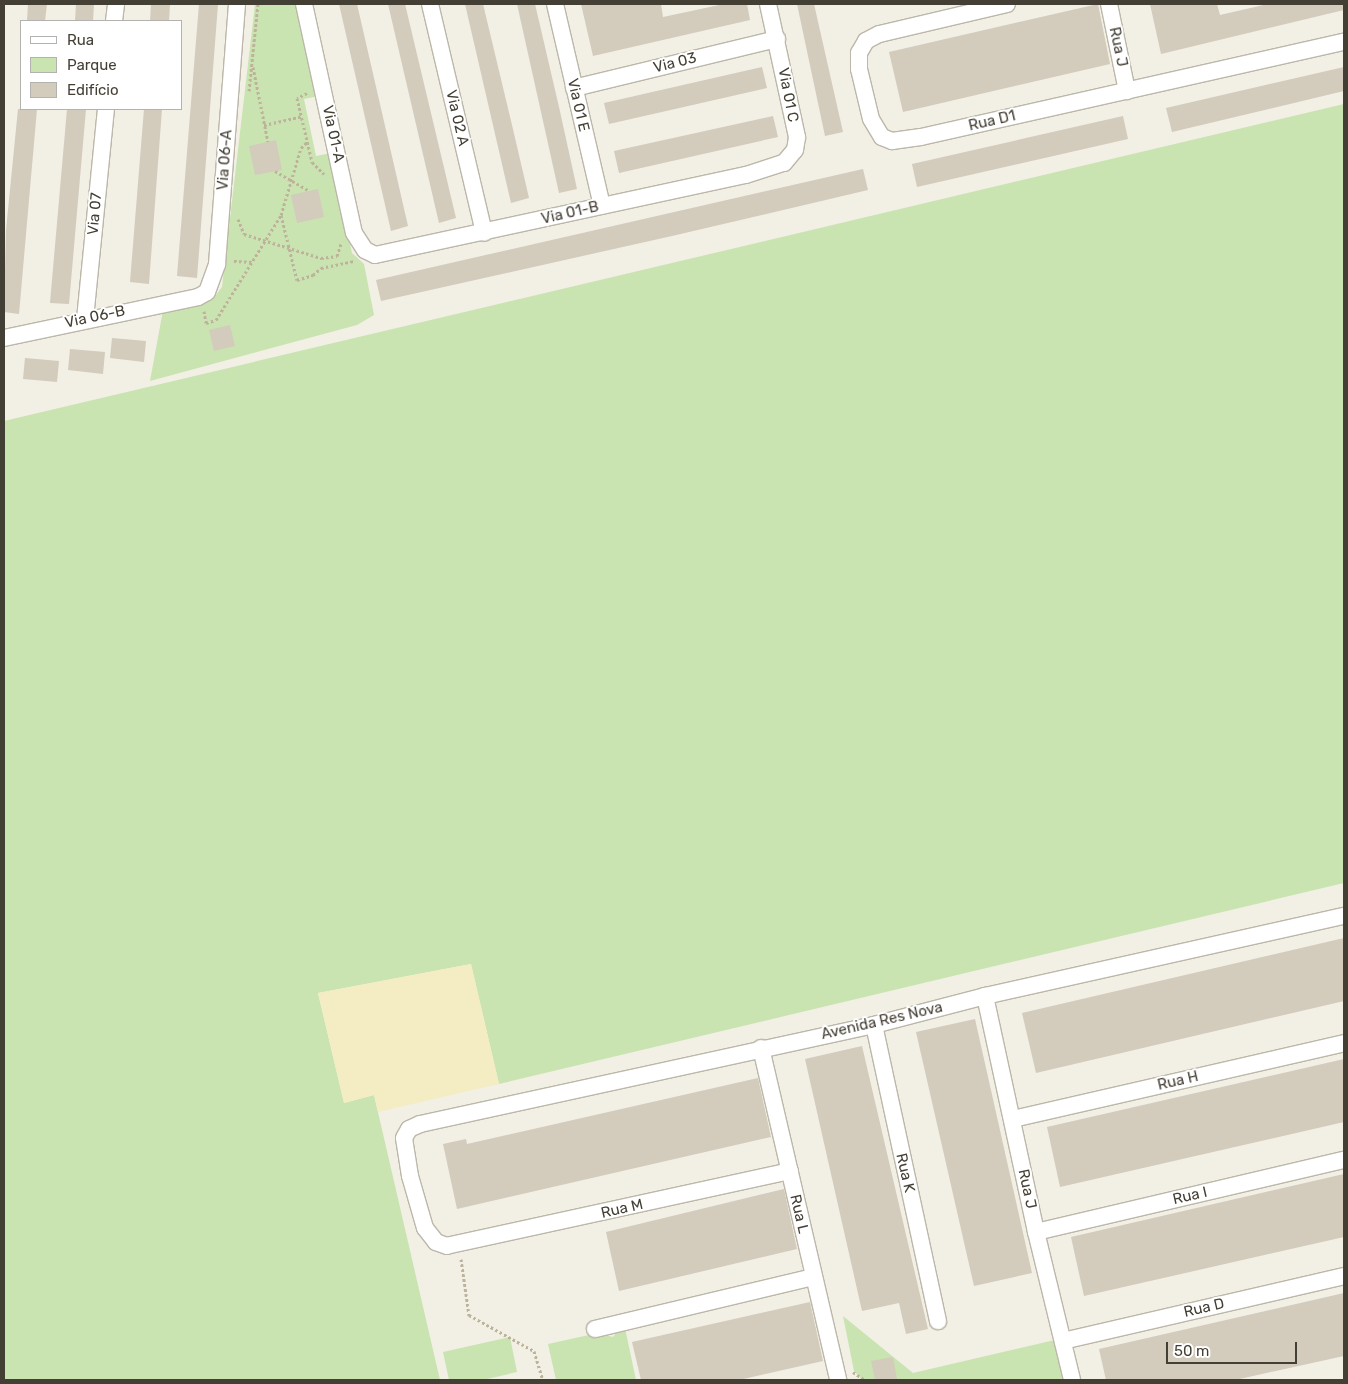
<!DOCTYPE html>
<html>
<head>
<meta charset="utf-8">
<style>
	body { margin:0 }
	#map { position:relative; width:1348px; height:1384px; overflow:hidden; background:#f2efe5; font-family:Rubik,sans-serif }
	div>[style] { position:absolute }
	.green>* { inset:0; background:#c9e4b0 }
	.sand>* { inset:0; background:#f4edc3 }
	.building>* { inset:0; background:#d3cbbc }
	.path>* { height:3px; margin-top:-1.5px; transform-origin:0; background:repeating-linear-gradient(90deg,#bdb39b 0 2.5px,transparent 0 5px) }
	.roads { filter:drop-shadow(1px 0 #bcb7a9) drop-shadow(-1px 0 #bcb7a9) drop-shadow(0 1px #bcb7a9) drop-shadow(0 -1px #bcb7a9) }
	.street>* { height:16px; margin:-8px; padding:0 8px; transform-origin:8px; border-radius:8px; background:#fff }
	span { translate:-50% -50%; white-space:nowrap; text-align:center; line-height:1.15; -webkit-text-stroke:4px #fff; paint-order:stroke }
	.street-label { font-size:15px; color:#443f35 }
	.frame { position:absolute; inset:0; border:5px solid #443f35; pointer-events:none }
	.legend { position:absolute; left:20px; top:20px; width:162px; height:90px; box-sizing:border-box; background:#fff; border:1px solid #b4b2ae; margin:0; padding:6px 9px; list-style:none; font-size:15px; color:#443f35 }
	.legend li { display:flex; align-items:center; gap:10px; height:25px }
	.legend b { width:25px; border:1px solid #b4b2ae }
	.scale { position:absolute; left:1166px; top:1342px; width:131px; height:22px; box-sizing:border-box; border:2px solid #443f35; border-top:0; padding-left:6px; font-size:15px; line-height:18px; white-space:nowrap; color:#443f35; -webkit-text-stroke:4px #fff; paint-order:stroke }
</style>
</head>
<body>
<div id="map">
	<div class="green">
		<i style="clip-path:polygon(255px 4px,298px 4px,319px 96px,304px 99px,316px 156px,331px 153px,352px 253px,364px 264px,374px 315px,357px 325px,150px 381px,163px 310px,212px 300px,222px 287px)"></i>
		<i style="clip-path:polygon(1344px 104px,1344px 883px,499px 1084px,471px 964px,318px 993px,344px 1103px,374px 1095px,440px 1380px,4px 1380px,4px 421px)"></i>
		<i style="clip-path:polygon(843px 1316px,913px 1373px,1059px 1339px,1069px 1380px,862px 1380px,854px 1371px)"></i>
		<i style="clip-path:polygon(625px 1328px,636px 1380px,556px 1380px,548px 1344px,598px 1333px,613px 1337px,618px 1330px)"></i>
		<i style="clip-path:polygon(510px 1337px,517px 1372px,483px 1380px,449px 1380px,443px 1352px)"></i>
	</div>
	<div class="sand">
		<i style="clip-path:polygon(471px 964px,499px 1084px,378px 1112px,374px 1095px,344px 1103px,318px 993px)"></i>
	</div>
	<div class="building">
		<i style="clip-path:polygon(28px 4px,47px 4px,45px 21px,27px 21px)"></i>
		<i style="clip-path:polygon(76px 4px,94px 4px,93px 21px,75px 21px)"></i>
		<i style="clip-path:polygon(151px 4px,170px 4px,169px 21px,150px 21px)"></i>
		<i style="clip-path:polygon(199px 4px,218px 4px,197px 278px,177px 276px)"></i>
		<i style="clip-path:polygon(339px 4px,357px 4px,408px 226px,391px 231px)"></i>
		<i style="clip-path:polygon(388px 4px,405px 4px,456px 218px,439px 223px)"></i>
		<i style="clip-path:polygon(465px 4px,483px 4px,512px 125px,529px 198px,511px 203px)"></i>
		<i style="clip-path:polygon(517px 4px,535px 4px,559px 107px,577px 189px,559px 193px)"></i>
		<i style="clip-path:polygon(581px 4px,661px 4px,663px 17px,724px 4px,747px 4px,750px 20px,593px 56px)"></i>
		<i style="clip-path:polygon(797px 4px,814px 4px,843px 132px,825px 136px)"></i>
		<i style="clip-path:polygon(1098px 4px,1110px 64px,903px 112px,889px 52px)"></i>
		<i style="clip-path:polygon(1150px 4px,1217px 4px,1220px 15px,1268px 4px,1344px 4px,1344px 10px,1161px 54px)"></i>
		<i style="clip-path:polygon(762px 67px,767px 88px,609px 124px,604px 103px)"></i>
		<i style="clip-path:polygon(1344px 67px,1344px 91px,1172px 132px,1166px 108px)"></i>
		<i style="clip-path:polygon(18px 109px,37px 109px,19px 314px,4px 312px,6px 230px)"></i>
		<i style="clip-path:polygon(67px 109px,86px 109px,69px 304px,50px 303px)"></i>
		<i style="clip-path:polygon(144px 109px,162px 109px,149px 284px,130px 282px)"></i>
		<i style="clip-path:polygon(773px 116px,778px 137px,619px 173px,614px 151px)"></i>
		<i style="clip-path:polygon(1123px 116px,1128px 139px,917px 187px,912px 164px)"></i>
		<i style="clip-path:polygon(276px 140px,282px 170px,255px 175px,249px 146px)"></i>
		<i style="clip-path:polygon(863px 169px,868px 190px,672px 236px,381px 301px,376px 280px)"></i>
		<i style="clip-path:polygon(318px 189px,324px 217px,297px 223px,291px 195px)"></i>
		<i style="clip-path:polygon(230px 325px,235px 346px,214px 351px,209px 330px)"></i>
		<i style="clip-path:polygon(112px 338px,146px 341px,144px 362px,110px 358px)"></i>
		<i style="clip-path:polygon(70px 349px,105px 352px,103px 374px,68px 370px)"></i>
		<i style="clip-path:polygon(25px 358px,59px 361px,57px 382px,23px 379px)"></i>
		<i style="clip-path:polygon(1344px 938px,1344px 1001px,1036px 1073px,1022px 1013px)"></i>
		<i style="clip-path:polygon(975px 1019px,1032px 1273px,974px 1286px,916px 1032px)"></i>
		<i style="clip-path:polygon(862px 1046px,928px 1329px,906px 1334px,899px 1303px,862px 1311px,805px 1059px)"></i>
		<i style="clip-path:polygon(1344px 1059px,1344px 1122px,1060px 1187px,1047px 1127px)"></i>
		<i style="clip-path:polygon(758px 1078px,771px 1137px,457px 1209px,443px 1144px,466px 1139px,467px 1144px)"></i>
		<i style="clip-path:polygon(1344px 1174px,1344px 1237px,1084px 1296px,1071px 1237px)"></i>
		<i style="clip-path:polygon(784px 1189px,797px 1249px,619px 1291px,606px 1232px)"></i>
		<i style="clip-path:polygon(1344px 1293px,1344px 1356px,1235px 1380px,1106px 1380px,1099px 1349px)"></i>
		<i style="clip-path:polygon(810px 1302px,823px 1361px,739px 1380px,641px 1380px,632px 1342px)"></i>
		<i style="clip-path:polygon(893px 1357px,897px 1379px,875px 1380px,871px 1361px)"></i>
	</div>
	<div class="path">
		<i style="left:253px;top:67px;width:76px;rotate:78.7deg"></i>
		<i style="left:249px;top:91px;width:87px;rotate:-84.1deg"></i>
		<i style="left:307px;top:93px;width:11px;rotate:153deg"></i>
		<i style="left:297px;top:98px;width:66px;rotate:76.8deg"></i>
		<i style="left:312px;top:162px;width:17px;rotate:45deg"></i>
		<i style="left:264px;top:125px;width:39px;rotate:-13deg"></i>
		<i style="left:275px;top:171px;width:39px;rotate:30deg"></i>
		<i style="left:281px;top:215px;width:70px;rotate:-73.4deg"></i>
		<i style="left:301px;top:148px;width:8px;rotate:-45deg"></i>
		<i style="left:238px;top:219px;width:16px;rotate:68deg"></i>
		<i style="left:244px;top:234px;width:81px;rotate:17.3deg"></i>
		<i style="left:321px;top:258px;width:16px;rotate:-7deg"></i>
		<i style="left:337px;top:256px;width:13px;rotate:-72deg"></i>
		<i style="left:234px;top:261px;width:18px;rotate:3deg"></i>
		<i style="left:204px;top:311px;width:12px;rotate:81deg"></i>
		<i style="left:206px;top:323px;width:10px;rotate:-17deg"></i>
		<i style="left:216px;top:320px;width:123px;rotate:-58.2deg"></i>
		<i style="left:281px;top:215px;width:67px;rotate:76.2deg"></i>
		<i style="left:297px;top:280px;width:17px;rotate:-17deg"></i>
		<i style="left:313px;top:275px;width:11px;rotate:-41deg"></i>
		<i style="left:321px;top:268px;width:33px;rotate:-12deg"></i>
		<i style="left:461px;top:1259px;width:57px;rotate:81.9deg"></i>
		<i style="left:469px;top:1315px;width:74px;rotate:29deg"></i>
		<i style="left:534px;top:1351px;width:30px;rotate:73deg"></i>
		<i style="left:853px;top:1372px;width:14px;rotate:34deg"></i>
	</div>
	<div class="roads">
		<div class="street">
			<i style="left:304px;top:4px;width:234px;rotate:77.7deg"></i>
			<i style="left:354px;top:233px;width:20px;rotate:57deg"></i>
			<i style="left:365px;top:250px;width:11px;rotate:27deg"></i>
			<i style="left:375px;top:255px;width:380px;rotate:-12.2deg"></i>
			<i style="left:746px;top:175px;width:40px;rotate:-18deg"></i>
			<i style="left:784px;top:163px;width:17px;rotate:-50deg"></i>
			<i style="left:795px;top:150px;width:13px;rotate:-81deg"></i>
			<i style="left:797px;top:137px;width:136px;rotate:-102.3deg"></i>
			<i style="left:430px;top:4px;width:235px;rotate:76.7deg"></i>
			<i style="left:555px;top:4px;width:207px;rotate:76.9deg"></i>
			<i style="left:1007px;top:4px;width:131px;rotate:166.8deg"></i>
			<i style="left:879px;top:34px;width:15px;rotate:152deg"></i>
			<i style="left:866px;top:41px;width:14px;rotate:120deg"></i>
			<i style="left:859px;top:53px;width:16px;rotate:90deg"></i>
			<i style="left:859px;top:69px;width:51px;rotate:76.5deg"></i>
			<i style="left:871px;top:119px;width:21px;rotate:59deg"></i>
			<i style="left:882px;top:137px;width:11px;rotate:22deg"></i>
			<i style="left:892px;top:141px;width:29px;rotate:-8deg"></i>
			<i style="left:921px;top:137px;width:434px;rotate:-12.7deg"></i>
			<i style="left:1109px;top:4px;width:89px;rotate:78.3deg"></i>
			<i style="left:114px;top:21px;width:17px;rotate:-83deg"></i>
			<i style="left:574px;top:88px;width:209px;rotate:-13.6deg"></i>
			<i style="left:85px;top:319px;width:211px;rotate:-84.3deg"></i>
			<i style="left:4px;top:338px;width:198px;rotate:-11.9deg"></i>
			<i style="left:198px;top:297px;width:10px;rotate:-29deg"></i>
			<i style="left:207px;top:292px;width:30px;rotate:-70deg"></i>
			<i style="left:217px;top:264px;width:261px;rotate:-85.6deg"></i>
			<i style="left:985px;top:996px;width:241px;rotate:77.8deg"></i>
			<i style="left:1036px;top:1232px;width:152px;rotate:76.3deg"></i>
			<i style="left:874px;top:1025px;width:303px;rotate:77.8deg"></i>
			<i style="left:761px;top:1048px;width:341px;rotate:76.9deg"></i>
			<i style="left:1013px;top:1119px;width:340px;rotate:-12.9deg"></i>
			<i style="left:790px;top:1171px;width:351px;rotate:167.7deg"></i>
			<i style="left:447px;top:1246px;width:12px;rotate:-160deg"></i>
			<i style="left:436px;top:1242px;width:18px;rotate:-128deg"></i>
			<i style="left:425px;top:1228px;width:54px;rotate:-106.1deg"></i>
			<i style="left:410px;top:1176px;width:38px;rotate:-99deg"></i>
			<i style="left:404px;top:1138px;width:10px;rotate:-61deg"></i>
			<i style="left:409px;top:1129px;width:12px;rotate:-24deg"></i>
			<i style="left:420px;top:1124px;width:465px;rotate:-12.3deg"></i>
			<i style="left:874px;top:1025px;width:115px;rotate:-14.6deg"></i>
			<i style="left:985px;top:996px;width:368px;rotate:-12.6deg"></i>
			<i style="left:1036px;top:1232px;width:316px;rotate:-13.2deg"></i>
			<i style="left:595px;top:1329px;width:225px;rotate:-13.4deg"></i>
			<i style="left:1063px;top:1341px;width:288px;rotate:-13deg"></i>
		</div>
	</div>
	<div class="street-label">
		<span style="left:1118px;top:47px;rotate:78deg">Rua J</span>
		<span style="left:675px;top:63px;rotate:-14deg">Via 03</span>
		<span style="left:788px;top:95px;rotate:79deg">Via 01 C</span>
		<span style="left:578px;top:105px;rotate:77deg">Via 01 E</span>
		<span style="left:457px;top:118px;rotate:77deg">Via 02 A</span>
		<span style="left:992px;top:121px;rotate:-13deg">Rua D1</span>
		<span style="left:333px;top:134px;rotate:78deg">Via 01-A</span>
		<span style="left:225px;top:160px;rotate:-86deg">Via 06-A</span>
		<span style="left:570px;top:213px;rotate:-13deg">Via 01-B</span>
		<span style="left:95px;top:214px;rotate:-85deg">Via 07</span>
		<span style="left:95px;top:317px;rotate:-12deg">Via 06-B</span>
		<span style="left:882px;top:1021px;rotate:-13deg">Avenida Res Nova</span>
		<span style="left:1178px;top:1081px;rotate:-13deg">Rua H</span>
		<span style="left:905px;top:1173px;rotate:77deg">Rua K</span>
		<span style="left:1027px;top:1189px;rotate:78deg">Rua J</span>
		<span style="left:1190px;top:1196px;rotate:-13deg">Rua I</span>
		<span style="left:622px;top:1209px;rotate:-13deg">Rua M</span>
		<span style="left:799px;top:1214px;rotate:77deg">Rua L</span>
		<span style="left:1204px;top:1308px;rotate:-13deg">Rua D</span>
	</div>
	<div class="frame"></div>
	<ul class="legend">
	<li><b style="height:6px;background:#fff"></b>Rua</li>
	<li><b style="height:14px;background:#c9e4b0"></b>Parque</li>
	<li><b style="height:14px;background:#d3cbbc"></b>Edifício</li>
	</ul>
	<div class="scale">50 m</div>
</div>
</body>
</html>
